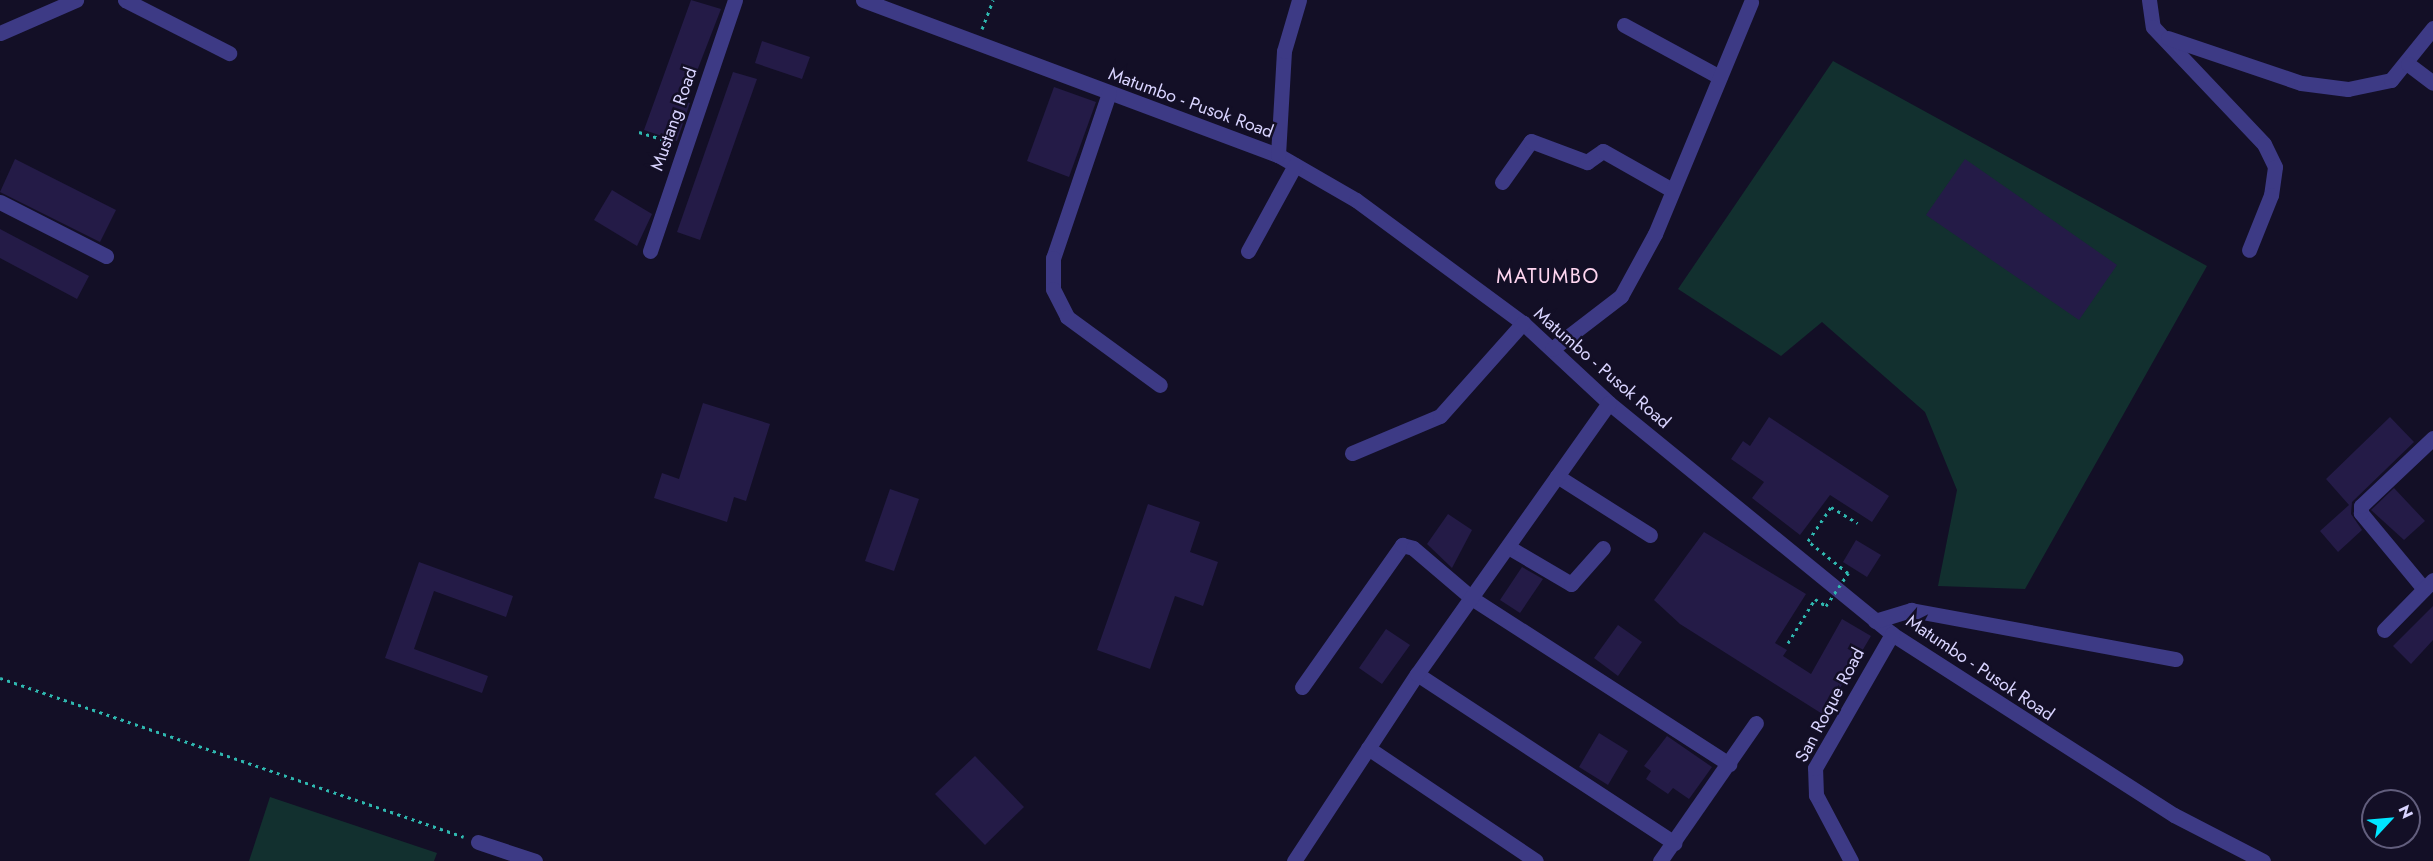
<!DOCTYPE html>
<html>
<head>
<meta charset="utf-8">
<style>
	body { margin:0 }
	#map { position:relative; width:2433px; height:861px; overflow:hidden; background:#130f26; font-family:Jost,sans-serif }
	div>[style] { position:absolute }
	.green>* { inset:0; background:#12302f }
	.building>* { inset:0; background:#241b47 }
	.path>* { height:3px; margin-top:-1.5px; transform-origin:0; background:repeating-linear-gradient(90deg,#2fb8b0 0 3px,transparent 0 7.5px) }
	.minor>* { height:15px; margin:-7.5px; padding:0 7.5px; transform-origin:7.5px; border-radius:7.5px; background:#3d3a85 }
	.path-bridge>* { height:3px; margin-top:-1.5px; transform-origin:0; background:repeating-linear-gradient(90deg,#2fb8b0 0 3px,transparent 0 7.5px) }
	span { translate:-50% -50%; white-space:nowrap; text-align:center; line-height:1.15; -webkit-text-stroke:5px #130f26; paint-order:stroke }
	.street-label { font-size:18px; color:#d9d4ff }
	.neighbourhood-label { font-size:20px; color:#ffd6f0; letter-spacing:1.5px }
	.north { position:absolute; left:2361px; top:789px; width:60px; height:60px; box-sizing:border-box; background:#130f26; border:2px solid #625e7d; border-radius:50%; rotate:64deg; font-size:16px; font-weight:700; line-height:24px; text-align:center; color:#d9d4ff }
	.north::after { content:''; display:block; margin:auto; width:21px; height:27px; background:#00e5ff; clip-path:polygon(50% 0,100% 100%,50% 72%,0 100%) }
</style>
</head>
<body>
<div id="map">
	<div class="green">
		<i style="clip-path:polygon(1833px 61px,2207px 266px,2025px 589px,1938px 586px,1957px 490px,1925px 412px,1822px 322px,1781px 356px,1678px 289px)"></i>
		<i style="clip-path:polygon(270px 797px,437px 853px,434px 861px,249px 861px)"></i>
	</div>
	<div class="building">
		<i style="clip-path:polygon(691px 0,721px 9px,685px 102px,690px 103px,677px 141px,644px 130px)"></i>
		<i style="clip-path:polygon(762px 41px,810px 57px,802px 79px,755px 63px)"></i>
		<i style="clip-path:polygon(733px 72px,757px 79px,700px 240px,677px 232px)"></i>
		<i style="clip-path:polygon(1054px 87px,1096px 102px,1069px 177px,1027px 161px)"></i>
		<i style="clip-path:polygon(15px 159px,116px 210px,100px 242px,0 192px)"></i>
		<i style="clip-path:polygon(1965px 159px,2117px 265px,2079px 320px,1926px 215px)"></i>
		<i style="clip-path:polygon(612px 190px,652px 214px,637px 246px,594px 220px)"></i>
		<i style="clip-path:polygon(0 229px,89px 276px,77px 299px,0 258px)"></i>
		<i style="clip-path:polygon(703px 403px,770px 424px,746px 501px,734px 497px,727px 522px,654px 498px,662px 473px,679px 479px)"></i>
		<i style="clip-path:polygon(1769px 417px,1889px 496px,1872px 522px,1830px 495px,1800px 535px,1752px 498px,1764px 482px,1731px 459px,1743px 441px,1750px 446px)"></i>
		<i style="clip-path:polygon(2390px 417px,2414px 442px,2352px 502px,2351px 514px,2362px 530px,2338px 552px,2320px 531px,2349px 505px,2326px 479px)"></i>
		<i style="clip-path:polygon(2394px 488px,2425px 521px,2404px 540px,2371px 510px)"></i>
		<i style="clip-path:polygon(890px 489px,919px 499px,894px 571px,865px 561px)"></i>
		<i style="clip-path:polygon(1148px 504px,1200px 522px,1190px 552px,1218px 562px,1203px 606px,1175px 596px,1150px 669px,1097px 650px)"></i>
		<i style="clip-path:polygon(1448px 514px,1472px 530px,1452px 568px,1427px 544px)"></i>
		<i style="clip-path:polygon(1704px 532px,1806px 594px,1775px 643px,1787px 650px,1783px 656px,1811px 674px,1842px 619px,1871px 636px,1824px 715px,1680px 624px,1654px 600px)"></i>
		<i style="clip-path:polygon(1856px 540px,1881px 555px,1867px 577px,1843px 562px)"></i>
		<i style="clip-path:polygon(419px 562px,513px 596px,506px 617px,434px 591px,414px 649px,488px 676px,482px 693px,385px 658px)"></i>
		<i style="clip-path:polygon(1522px 567px,1543px 579px,1520px 613px,1500px 600px)"></i>
		<i style="clip-path:polygon(2433px 606px,2433px 640px,2411px 664px,2393px 646px)"></i>
		<i style="clip-path:polygon(1618px 625px,1642px 642px,1618px 676px,1594px 658px)"></i>
		<i style="clip-path:polygon(1386px 629px,1410px 645px,1382px 684px,1359px 668px)"></i>
		<i style="clip-path:polygon(1599px 733px,1628px 751px,1608px 785px,1579px 767px)"></i>
		<i style="clip-path:polygon(1667px 736px,1712px 767px,1689px 799px,1673px 788px,1668px 794px,1646px 779px,1651px 771px,1644px 766px)"></i>
		<i style="clip-path:polygon(975px 756px,1024px 807px,985px 845px,935px 794px)"></i>
	</div>
	<div class="path">
		<i style="left:982px;top:29px;width:31px;rotate:-69deg"></i>
		<i style="left:639px;top:132px;width:34px;rotate:17deg"></i>
		<i style="left:1848px;top:573px;width:51px;rotate:-141.3deg"></i>
		<i style="left:1808px;top:541px;width:41px;rotate:-55.9deg"></i>
		<i style="left:1831px;top:507px;width:31px;rotate:31deg"></i>
		<i style="left:1788px;top:643px;width:52px;rotate:-58.5deg"></i>
		<i style="left:1815px;top:599px;width:13px;rotate:32deg"></i>
		<i style="left:0;top:678px;width:490px;rotate:18.9deg"></i>
	</div>
	<div class="minor">
		<i style="left:125px;top:0;width:117px;rotate:27deg"></i>
		<i style="left:863px;top:0;width:443px;rotate:20.5deg"></i>
		<i style="left:1278px;top:155px;width:90px;rotate:30deg"></i>
		<i style="left:1356px;top:200px;width:207px;rotate:36.4deg"></i>
		<i style="left:1523px;top:323px;width:117px;rotate:42.9deg"></i>
		<i style="left:1609px;top:403px;width:365px;rotate:39.2deg"></i>
		<i style="left:1892px;top:634px;width:335px;rotate:32.7deg"></i>
		<i style="left:2174px;top:815px;width:100px;rotate:27.3deg"></i>
		<i style="left:2149px;top:0;width:27px;rotate:82deg"></i>
		<i style="left:2153px;top:27px;width:161px;rotate:46.5deg"></i>
		<i style="left:2264px;top:144px;width:25px;rotate:64deg"></i>
		<i style="left:2275px;top:167px;width:28px;rotate:98deg"></i>
		<i style="left:2271px;top:195px;width:59px;rotate:111.8deg"></i>
		<i style="left:1624px;top:25px;width:107px;rotate:28.5deg"></i>
		<i style="left:0;top:33px;width:83px;rotate:-23.5deg"></i>
		<i style="left:2168px;top:38px;width:140px;rotate:18.7deg"></i>
		<i style="left:2301px;top:83px;width:47px;rotate:7.3deg"></i>
		<i style="left:2348px;top:89px;width:44px;rotate:-11.8deg"></i>
		<i style="left:2391px;top:80px;width:67px;rotate:-51.1deg"></i>
		<i style="left:2408px;top:64px;width:31px;rotate:37deg"></i>
		<i style="left:1109px;top:93px;width:174px;rotate:108.7deg"></i>
		<i style="left:1053px;top:258px;width:31px;rotate:90deg"></i>
		<i style="left:1053px;top:289px;width:31px;rotate:63deg"></i>
		<i style="left:1067px;top:317px;width:115px;rotate:36.2deg"></i>
		<i style="left:1278px;top:155px;width:104px;rotate:-86.7deg"></i>
		<i style="left:1284px;top:51px;width:53px;rotate:-73.6deg"></i>
		<i style="left:1502px;top:182px;width:50px;rotate:-54.7deg"></i>
		<i style="left:1531px;top:141px;width:60px;rotate:20.6deg"></i>
		<i style="left:1587px;top:162px;width:19px;rotate:-35deg"></i>
		<i style="left:1603px;top:151px;width:79px;rotate:29.5deg"></i>
		<i style="left:0;top:202px;width:119px;rotate:27deg"></i>
		<i style="left:650px;top:251px;width:265px;rotate:-71.3deg"></i>
		<i style="left:1248px;top:251px;width:98px;rotate:-61.3deg"></i>
		<i style="left:1552px;top:349px;width:87px;rotate:-37.5deg"></i>
		<i style="left:1621px;top:296px;width:71px;rotate:-61.3deg"></i>
		<i style="left:1655px;top:234px;width:251px;rotate:-67.5deg"></i>
		<i style="left:1352px;top:453px;width:95px;rotate:-22.8deg"></i>
		<i style="left:1440px;top:416px;width:125px;rotate:-48.3deg"></i>
		<i style="left:1557px;top:476px;width:110px;rotate:32.4deg"></i>
		<i style="left:1510px;top:548px;width:71px;rotate:30.5deg"></i>
		<i style="left:1571px;top:584px;width:48px;rotate:-48.4deg"></i>
		<i style="left:2424px;top:589px;width:99px;rotate:-129.7deg"></i>
		<i style="left:2361px;top:513px;width:7px;rotate:-90deg"></i>
		<i style="left:2361px;top:506px;width:99px;rotate:-43.4deg"></i>
		<i style="left:1875px;top:621px;width:38px;rotate:-17deg"></i>
		<i style="left:1911px;top:610px;width:269px;rotate:10.5deg"></i>
		<i style="left:2384px;top:630px;width:70px;rotate:-45.6deg"></i>
		<i style="left:1417px;top:674px;width:308px;rotate:33.3deg"></i>
		<i style="left:1302px;top:687px;width:174px;rotate:-54.8deg"></i>
		<i style="left:1402px;top:545px;width:11px;rotate:15deg"></i>
		<i style="left:1413px;top:548px;width:79px;rotate:40.4deg"></i>
		<i style="left:1473px;top:599px;width:305px;rotate:32.8deg"></i>
		<i style="left:1368px;top:748px;width:202px;rotate:33.9deg"></i>
		<i style="left:478px;top:842px;width:60px;rotate:18.4deg"></i>
		<i style="left:1294px;top:861px;width:224px;rotate:-56.7deg"></i>
		<i style="left:1417px;top:674px;width:332px;rotate:-54.7deg"></i>
		<i style="left:1660px;top:861px;width:168px;rotate:-55.2deg"></i>
		<i style="left:1851px;top:861px;width:75px;rotate:-117.9deg"></i>
		<i style="left:1816px;top:795px;width:27px;rotate:-92deg"></i>
		<i style="left:1815px;top:768px;width:155px;rotate:-60.1deg"></i>
	</div>
	<div class="path-bridge">
		<i style="left:1826px;top:606px;width:40px;rotate:-56deg"></i>
	</div>
	<div class="street-label">
		<span style="left:1191px;top:103px;rotate:20deg">Matumbo - Pusok Road</span>
		<span style="left:674px;top:119px;rotate:-71deg">Mustang Road</span>
		<span style="left:1602px;top:368px;rotate:41deg">Matumbo - Pusok Road</span>
		<span style="left:1980px;top:668px;rotate:34deg">Matumbo - Pusok Road</span>
		<span style="left:1830px;top:705px;rotate:-62deg">San Roque Road</span>
	</div>
	<div class="neighbourhood-label">
		<span style="left:1548px;top:276px">MATUMBO</span>
	</div>
	<div class="north">N</div>
</div>
</body>
</html>
